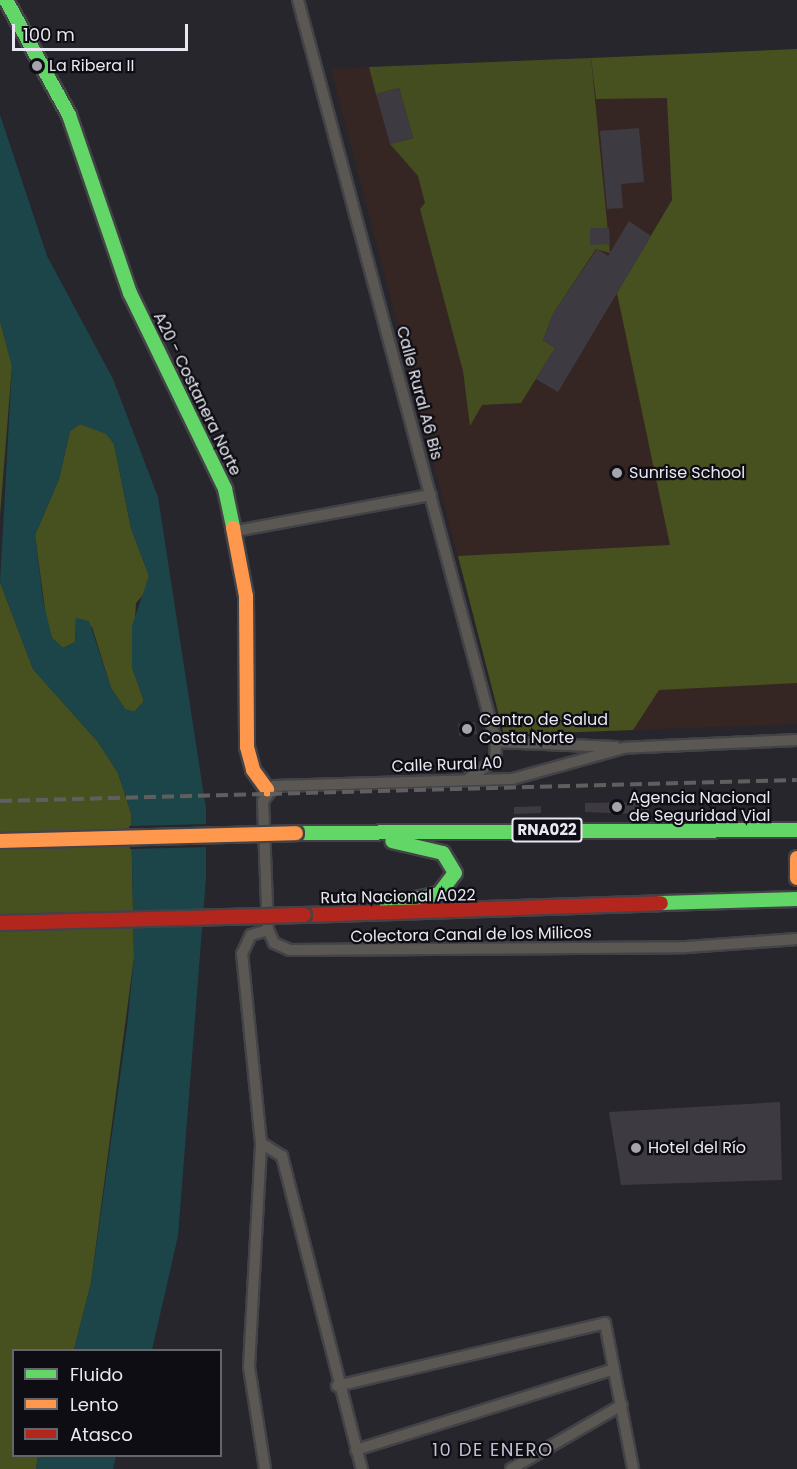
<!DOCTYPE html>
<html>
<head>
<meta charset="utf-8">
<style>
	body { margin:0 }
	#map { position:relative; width:797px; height:1469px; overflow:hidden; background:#26262c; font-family:Poppins,sans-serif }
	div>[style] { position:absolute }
	.education>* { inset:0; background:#362623 }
	.green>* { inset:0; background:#444d1f }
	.forest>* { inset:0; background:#47501f }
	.water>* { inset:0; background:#1c454a }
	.pier>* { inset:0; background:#26262c }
	.building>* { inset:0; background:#3d3b41 }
	.roads { filter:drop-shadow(2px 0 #424247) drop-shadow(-2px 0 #424247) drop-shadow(0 2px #424247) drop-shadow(0 -2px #424247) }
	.street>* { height:10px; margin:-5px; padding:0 5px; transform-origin:5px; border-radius:5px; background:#5b5853 }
	.fast>* { height:14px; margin:-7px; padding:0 7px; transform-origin:7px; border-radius:7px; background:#63d668 }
	.slow>* { height:14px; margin:-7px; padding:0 7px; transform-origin:7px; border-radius:7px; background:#ff974d }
	.jam>* { height:14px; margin:-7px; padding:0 7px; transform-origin:7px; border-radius:7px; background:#b3261e }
	.rail>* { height:4px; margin-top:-2px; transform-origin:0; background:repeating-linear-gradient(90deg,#605e5e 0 12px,transparent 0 18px) }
	.bridges { filter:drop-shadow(2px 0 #424247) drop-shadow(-2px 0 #424247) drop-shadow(0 2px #424247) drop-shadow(0 -2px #424247) }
	.slow-bridge>* { height:14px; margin:-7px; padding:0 7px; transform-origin:7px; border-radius:7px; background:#ff974d }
	.jam-bridge>* { height:14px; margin:-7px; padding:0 7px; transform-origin:7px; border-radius:7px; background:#b3261e }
	.dots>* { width:16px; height:16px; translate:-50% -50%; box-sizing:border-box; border:3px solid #0e0d13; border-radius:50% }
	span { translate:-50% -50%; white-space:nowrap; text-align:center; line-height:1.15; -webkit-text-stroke:4.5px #0e0d13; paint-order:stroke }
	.shield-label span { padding:2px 4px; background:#0e0d13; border:2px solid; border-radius:4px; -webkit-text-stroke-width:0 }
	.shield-label { font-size:15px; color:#e9e8f2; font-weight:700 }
	.poi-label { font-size:16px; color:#e9e8f2 }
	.left { translate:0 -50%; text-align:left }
	.street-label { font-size:16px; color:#e9e8f2 }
	.neighbourhood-label { font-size:18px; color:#c2c1d3; letter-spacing:1.5px }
	.legend { position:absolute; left:12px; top:1349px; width:210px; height:108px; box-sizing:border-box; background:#0e0d13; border:2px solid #66656c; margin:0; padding:8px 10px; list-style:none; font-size:18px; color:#e9e8f2 }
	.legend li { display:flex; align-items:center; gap:12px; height:30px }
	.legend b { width:30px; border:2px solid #66656c }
	.scale { position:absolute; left:12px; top:24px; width:176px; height:27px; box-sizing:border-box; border:3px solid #e9e8f2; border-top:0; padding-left:8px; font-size:18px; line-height:21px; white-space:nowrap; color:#e9e8f2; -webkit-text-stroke:4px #0e0d13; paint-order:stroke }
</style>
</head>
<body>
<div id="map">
	<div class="education">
		<i style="clip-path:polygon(797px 49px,797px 724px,504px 735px,331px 69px)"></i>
	</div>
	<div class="green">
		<i style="clip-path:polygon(591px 58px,610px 253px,596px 249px,553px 314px,543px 340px,555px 348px,521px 403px,482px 405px,470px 426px,463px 371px,420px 209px,425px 203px,418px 176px,390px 144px,413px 138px,399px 88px,376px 94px,369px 67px)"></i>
	</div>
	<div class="forest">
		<i style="clip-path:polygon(797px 49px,797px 683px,659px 690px,633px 730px,504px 735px,458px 556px,670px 545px,617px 293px,672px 200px,667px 98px,596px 99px,591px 58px)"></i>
		<i style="clip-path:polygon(0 321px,12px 366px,0 516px)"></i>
		<i style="clip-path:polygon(80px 424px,106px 433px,114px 444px,131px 528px,149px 576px,145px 593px,136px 603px,132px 667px,144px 701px,134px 712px,125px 709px,111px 688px,92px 627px,76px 618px,75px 642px,63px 648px,52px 638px,46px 617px,35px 535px,59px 479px,70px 431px)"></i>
		<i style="clip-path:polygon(0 582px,33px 669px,98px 742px,118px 773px,131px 813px,134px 957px,91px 1283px,74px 1350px,14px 1350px,14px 1456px,38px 1456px,36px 1469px,0 1469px)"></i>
	</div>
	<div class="water">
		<i style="clip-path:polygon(evenodd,0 115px,47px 256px,113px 379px,158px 497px,206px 809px,206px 878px,178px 1236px,152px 1350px,74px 1350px,91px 1283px,127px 1027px,134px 957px,131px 813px,118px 773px,98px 742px,33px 669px,0 582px,12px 366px,0 321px,0 115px,80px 424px,106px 434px,114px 444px,131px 528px,149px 576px,132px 626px,132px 667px,144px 701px,134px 712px,125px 709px,111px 688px,89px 621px,76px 618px,75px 642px,63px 648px,52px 638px,43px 600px,35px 535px,59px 479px,70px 431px,80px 424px)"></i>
		<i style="clip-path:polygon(38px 1456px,116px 1456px,113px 1469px,36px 1469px)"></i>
	</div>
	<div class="pier">
		<i style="clip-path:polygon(209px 824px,210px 847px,130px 849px,129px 826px)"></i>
	</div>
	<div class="building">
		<i style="clip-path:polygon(399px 88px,413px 138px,390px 144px,376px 94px)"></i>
		<i style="clip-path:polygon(639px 128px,644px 182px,621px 184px,623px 208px,607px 209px,600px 131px)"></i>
		<i style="clip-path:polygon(629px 221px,651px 236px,558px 392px,536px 379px,555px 348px,543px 340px,553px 314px,597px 249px,608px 256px)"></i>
		<i style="clip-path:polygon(590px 228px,609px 228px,610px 244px,590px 245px)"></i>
		<i style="clip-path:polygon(475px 722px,477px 734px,459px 736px,458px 724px)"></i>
		<i style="clip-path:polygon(649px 802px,649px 811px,634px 814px,585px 812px,585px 803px)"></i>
		<i style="clip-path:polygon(541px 806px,541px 813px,514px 814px,514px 807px)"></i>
		<i style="clip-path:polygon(780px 1102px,782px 1180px,621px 1185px,609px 1112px)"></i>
	</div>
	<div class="roads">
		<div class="street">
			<i style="left:298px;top:0;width:768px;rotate:75.06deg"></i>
			<i style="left:496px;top:742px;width:18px;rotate:93deg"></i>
			<i style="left:495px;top:760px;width:32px;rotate:145deg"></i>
			<i style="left:236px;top:531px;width:198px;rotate:-10.5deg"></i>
			<i style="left:797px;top:740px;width:173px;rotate:177.4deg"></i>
			<i style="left:624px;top:748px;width:116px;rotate:164.5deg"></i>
			<i style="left:512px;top:779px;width:238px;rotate:178.3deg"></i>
			<i style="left:274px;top:786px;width:19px;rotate:126deg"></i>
			<i style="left:263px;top:801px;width:129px;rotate:87.8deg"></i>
			<i style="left:268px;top:930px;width:14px;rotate:65deg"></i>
			<i style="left:274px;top:943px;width:17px;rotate:24deg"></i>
			<i style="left:290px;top:950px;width:396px;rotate:-0.4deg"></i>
			<i style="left:686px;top:947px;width:111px;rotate:-4.1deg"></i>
			<i style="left:496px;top:742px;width:120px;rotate:2.4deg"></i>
			<i style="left:261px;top:1143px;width:25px;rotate:32deg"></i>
			<i style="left:282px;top:1156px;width:323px;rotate:75.7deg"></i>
			<i style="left:337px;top:1386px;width:275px;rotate:-13.2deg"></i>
			<i style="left:605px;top:1323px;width:149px;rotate:79.1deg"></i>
			<i style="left:356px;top:1450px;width:270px;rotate:-17.4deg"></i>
			<i style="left:265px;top:1469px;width:103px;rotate:-98.9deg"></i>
			<i style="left:249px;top:1367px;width:224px;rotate:-86.9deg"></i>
			<i style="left:261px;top:1143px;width:190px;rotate:-95.7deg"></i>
			<i style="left:242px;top:954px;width:21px;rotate:-65deg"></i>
			<i style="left:251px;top:935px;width:18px;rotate:-16deg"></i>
			<i style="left:511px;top:1469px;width:128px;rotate:-30deg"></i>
		</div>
		<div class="fast">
			<i style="left:6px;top:0;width:131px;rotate:61.3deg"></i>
			<i style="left:69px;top:115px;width:188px;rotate:71.1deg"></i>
			<i style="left:130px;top:293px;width:218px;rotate:64.1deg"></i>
			<i style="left:225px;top:489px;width:40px;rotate:78deg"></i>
			<i style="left:296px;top:833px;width:501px;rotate:-0.34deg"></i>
			<i style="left:661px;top:903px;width:136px;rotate:-1.7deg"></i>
			<i style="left:387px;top:905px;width:53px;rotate:-11.9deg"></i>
			<i style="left:439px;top:894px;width:26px;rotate:-53deg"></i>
			<i style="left:455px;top:873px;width:23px;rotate:-121deg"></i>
			<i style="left:443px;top:853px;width:52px;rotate:-166.8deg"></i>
		</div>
		<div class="slow">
			<i style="left:233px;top:528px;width:69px;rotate:79.2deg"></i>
			<i style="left:246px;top:596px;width:151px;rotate:89.6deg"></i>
			<i style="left:247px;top:747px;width:24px;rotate:75deg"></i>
			<i style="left:253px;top:770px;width:24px;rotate:54deg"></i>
			<i style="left:797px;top:858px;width:20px;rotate:90deg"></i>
		</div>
		<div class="jam">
			<i style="left:304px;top:915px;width:357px;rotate:-1.9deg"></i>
		</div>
	</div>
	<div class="rail">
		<i style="left:0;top:801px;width:797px;rotate:-1.51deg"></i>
	</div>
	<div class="bridges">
		<div class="slow-bridge">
			<i style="left:0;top:841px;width:296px;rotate:-1.5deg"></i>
		</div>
		<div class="jam-bridge">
			<i style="left:0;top:923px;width:304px;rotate:-1.5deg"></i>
		</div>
	</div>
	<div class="dots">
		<i style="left:37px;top:66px;background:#a5a4ad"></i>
		<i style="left:617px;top:473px;background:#a5a4ad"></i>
		<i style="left:467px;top:729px;background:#a5a4ad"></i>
		<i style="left:617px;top:807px;background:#a5a4ad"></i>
		<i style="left:636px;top:1148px;background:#a5a4ad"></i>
	</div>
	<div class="shield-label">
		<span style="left:547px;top:830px">RNA022</span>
	</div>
	<div class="poi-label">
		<span class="left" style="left:49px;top:66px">La Ribera II</span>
		<span class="left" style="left:629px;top:473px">Sunrise School</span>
		<span class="left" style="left:479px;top:729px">Centro de Salud<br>Costa Norte</span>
		<span class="left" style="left:629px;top:807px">Agencia Nacional<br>de Seguridad Vial</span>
		<span class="left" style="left:648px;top:1148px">Hotel del Río</span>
	</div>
	<div class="street-label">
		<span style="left:419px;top:393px;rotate:75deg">Calle Rural A6 Bis</span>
		<span style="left:197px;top:394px;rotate:64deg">A20 - Costanera Norte</span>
		<span style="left:447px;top:765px;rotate:-2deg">Calle Rural A0</span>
		<span style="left:398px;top:897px;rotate:-1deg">Ruta Nacional A022</span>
		<span style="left:471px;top:935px;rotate:-1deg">Colectora Canal de los Milicos</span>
	</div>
	<div class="neighbourhood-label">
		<span style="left:493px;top:1450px">10 DE ENERO</span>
	</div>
	<ul class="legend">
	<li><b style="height:8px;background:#63d668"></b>Fluido</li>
	<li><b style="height:8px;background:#ff974d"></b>Lento</li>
	<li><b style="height:8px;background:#b3261e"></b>Atasco</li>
	</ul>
	<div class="scale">100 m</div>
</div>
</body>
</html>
